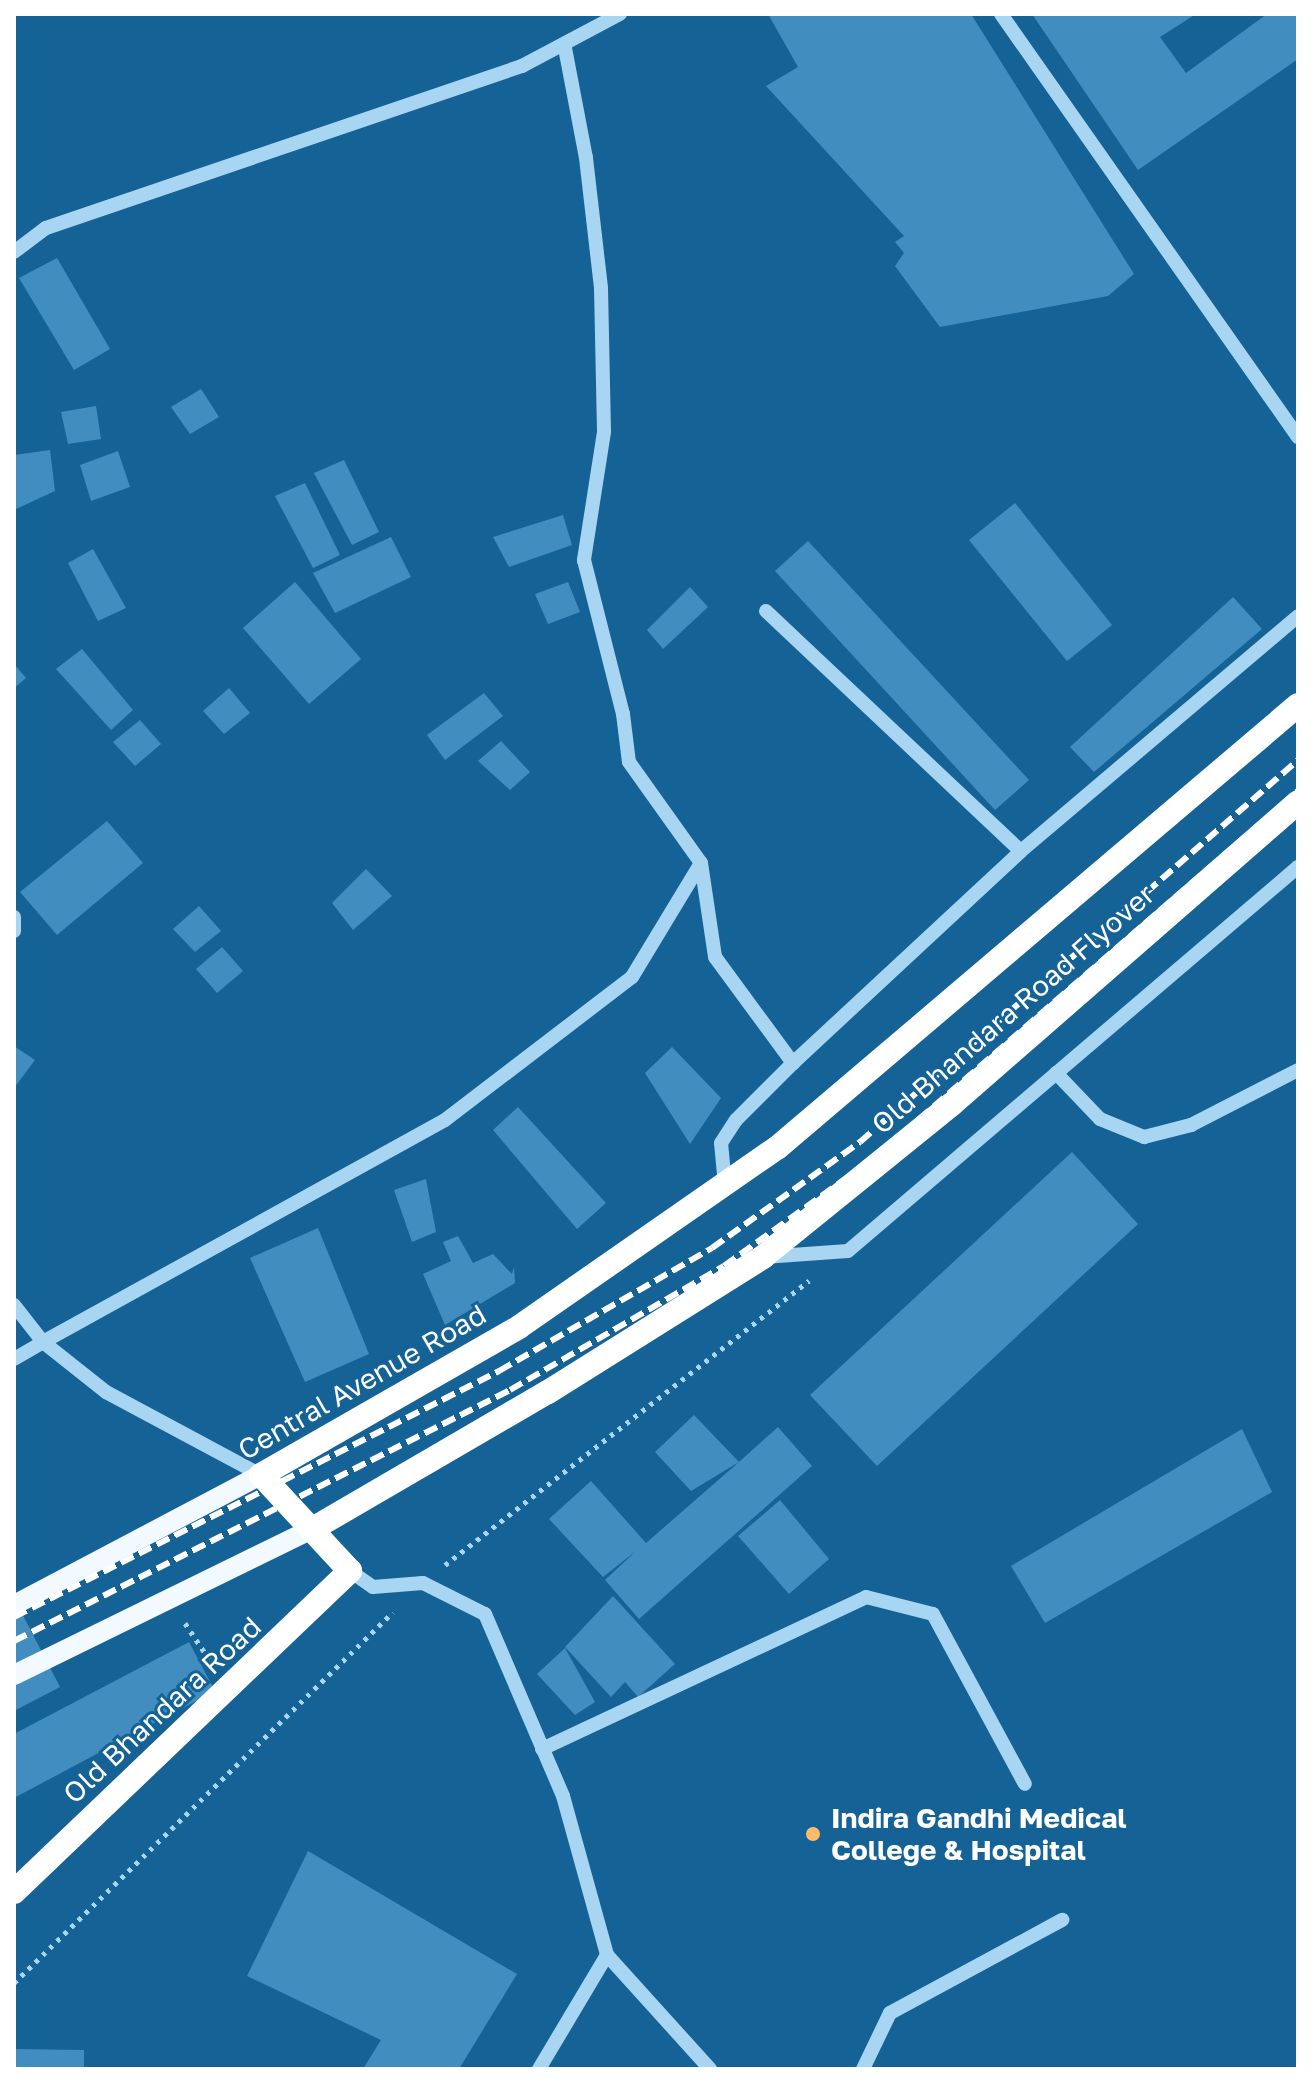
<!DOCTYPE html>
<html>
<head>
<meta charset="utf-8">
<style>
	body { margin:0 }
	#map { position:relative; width:1312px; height:2083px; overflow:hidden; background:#156297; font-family:"Golos Text",sans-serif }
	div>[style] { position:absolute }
	.building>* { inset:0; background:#428dc0 }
	.path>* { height:5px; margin-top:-2.5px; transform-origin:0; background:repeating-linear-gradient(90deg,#a7d5f2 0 4px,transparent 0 10px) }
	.minor>* { height:14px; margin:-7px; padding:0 7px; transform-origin:7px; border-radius:7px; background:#a7d5f2 }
	.major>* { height:20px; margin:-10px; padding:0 10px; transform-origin:10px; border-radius:10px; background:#f2f9ff }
	.highway>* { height:24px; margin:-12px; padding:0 12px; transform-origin:12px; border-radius:12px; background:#fff }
	.rail>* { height:6px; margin-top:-3px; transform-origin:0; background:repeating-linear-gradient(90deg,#fff 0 14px,transparent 0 20px) }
	.dots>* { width:22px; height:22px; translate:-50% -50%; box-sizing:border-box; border:4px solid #156297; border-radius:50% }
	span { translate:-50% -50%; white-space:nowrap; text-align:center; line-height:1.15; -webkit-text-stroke:6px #156297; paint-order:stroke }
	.street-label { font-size:28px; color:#fff }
	.poi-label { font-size:28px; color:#fff; font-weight:700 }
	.left { translate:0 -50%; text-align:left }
	.frame { position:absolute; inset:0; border:16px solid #fff; pointer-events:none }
</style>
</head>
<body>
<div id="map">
	<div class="building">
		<i style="clip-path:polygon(768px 14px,971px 14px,1134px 274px,1108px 296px,940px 327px,895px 266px,904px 253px,895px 242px,904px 236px,766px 86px,798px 67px)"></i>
		<i style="clip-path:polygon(1032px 14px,1196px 14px,1160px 37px,1186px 73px,1267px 14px,1298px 14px,1298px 59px,1138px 170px)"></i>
		<i style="clip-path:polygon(57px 258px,110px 349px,74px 370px,19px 278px)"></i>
		<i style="clip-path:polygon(201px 389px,219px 417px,190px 434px,171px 407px)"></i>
		<i style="clip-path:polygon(96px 406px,101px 439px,68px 444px,61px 412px)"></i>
		<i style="clip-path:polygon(50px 450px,55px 491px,14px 510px,14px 455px)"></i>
		<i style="clip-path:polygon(118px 451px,130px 487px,91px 501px,80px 465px)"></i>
		<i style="clip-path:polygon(344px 460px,379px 532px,352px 545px,314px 473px)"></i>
		<i style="clip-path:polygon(305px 483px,340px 555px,313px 568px,275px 496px)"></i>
		<i style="clip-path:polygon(1015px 503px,1112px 625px,1067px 661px,969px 540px)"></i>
		<i style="clip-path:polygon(563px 515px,572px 545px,509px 567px,493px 537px)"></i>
		<i style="clip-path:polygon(391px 537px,411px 577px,335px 613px,313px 573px)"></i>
		<i style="clip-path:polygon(808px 541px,1029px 780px,995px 810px,775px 571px)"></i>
		<i style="clip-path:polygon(93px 549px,126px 608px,98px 621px,68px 563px)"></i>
		<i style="clip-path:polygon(295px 582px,361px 659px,309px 704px,243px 628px)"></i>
		<i style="clip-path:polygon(568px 582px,580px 612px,548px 624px,535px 594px)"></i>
		<i style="clip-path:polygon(690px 587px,708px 607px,663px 649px,647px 630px)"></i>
		<i style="clip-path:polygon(1233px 597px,1262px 629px,1094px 772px,1070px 747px)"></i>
		<i style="clip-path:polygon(82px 649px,133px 710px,111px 730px,56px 669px)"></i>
		<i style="clip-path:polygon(14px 664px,26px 678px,14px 688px)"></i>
		<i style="clip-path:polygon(229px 688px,250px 713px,224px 734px,203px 711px)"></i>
		<i style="clip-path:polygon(484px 693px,503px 716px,445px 760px,427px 735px)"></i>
		<i style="clip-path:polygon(140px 720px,161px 744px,135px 766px,113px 742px)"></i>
		<i style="clip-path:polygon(501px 741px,530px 772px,510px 790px,478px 761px)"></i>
		<i style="clip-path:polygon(107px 821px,143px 863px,57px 935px,20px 892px)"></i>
		<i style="clip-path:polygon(366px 869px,392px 896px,353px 930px,332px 903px)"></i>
		<i style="clip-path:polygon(199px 906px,221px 931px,195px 952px,173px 929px)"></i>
		<i style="clip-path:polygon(222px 947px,243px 971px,217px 993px,196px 969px)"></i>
		<i style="clip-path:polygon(14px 1046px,35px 1060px,14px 1088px)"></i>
		<i style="clip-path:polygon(672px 1047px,721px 1098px,690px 1144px,645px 1073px)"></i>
		<i style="clip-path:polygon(518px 1107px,606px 1203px,577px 1229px,493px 1130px)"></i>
		<i style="clip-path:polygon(1072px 1152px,1138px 1224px,877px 1466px,810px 1395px)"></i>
		<i style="clip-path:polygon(426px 1179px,436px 1232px,412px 1242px,394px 1190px)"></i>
		<i style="clip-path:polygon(318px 1228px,369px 1354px,305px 1382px,250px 1258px)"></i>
		<i style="clip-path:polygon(458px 1236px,473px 1263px,493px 1254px,512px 1274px,514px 1267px,515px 1283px,445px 1325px,423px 1274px,451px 1261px,443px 1242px)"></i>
		<i style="clip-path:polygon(694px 1415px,739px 1462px,778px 1427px,812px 1466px,639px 1619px,605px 1580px,636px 1551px,603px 1577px,549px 1519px,591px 1481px,646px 1543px,739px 1462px,691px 1491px,655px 1452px)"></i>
		<i style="clip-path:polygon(1242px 1429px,1272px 1492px,1045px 1623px,1011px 1566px)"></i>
		<i style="clip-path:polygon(780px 1500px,829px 1559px,789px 1594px,738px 1536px)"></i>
		<i style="clip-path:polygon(613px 1596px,675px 1664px,638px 1697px,625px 1682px,611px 1697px,565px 1647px)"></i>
		<i style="clip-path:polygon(14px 1598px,60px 1687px,14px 1711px)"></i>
		<i style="clip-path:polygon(189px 1642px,215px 1691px,14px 1798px,14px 1734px)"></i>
		<i style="clip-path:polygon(565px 1648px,595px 1702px,575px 1715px,537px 1674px)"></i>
		<i style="clip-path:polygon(308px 1851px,517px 1974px,459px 2069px,363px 2069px,381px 2040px,247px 1976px)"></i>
		<i style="clip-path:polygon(14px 2049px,84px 2050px,84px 2069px,14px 2069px)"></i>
	</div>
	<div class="path">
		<i style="left:445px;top:1565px;width:462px;rotate:-38deg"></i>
		<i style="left:185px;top:1623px;width:50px;rotate:56.3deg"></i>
		<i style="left:14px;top:1983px;width:530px;rotate:-44.39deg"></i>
	</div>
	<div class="minor">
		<i style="left:1001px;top:14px;width:517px;rotate:54.93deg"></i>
		<i style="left:565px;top:48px;width:112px;rotate:79.2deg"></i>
		<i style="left:586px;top:158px;width:131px;rotate:83.4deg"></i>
		<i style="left:601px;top:288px;width:144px;rotate:88.8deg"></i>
		<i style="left:604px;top:432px;width:130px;rotate:98.9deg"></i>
		<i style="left:584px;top:560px;width:159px;rotate:75.8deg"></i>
		<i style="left:623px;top:714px;width:48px;rotate:82.9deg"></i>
		<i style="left:629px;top:762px;width:124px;rotate:54.5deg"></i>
		<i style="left:701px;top:863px;width:95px;rotate:81.5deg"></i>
		<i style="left:715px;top:957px;width:132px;rotate:53.7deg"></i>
		<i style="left:14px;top:252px;width:40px;rotate:-37deg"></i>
		<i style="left:46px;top:228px;width:503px;rotate:-18.8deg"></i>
		<i style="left:522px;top:66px;width:111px;rotate:-28deg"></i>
		<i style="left:766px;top:611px;width:350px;rotate:43.3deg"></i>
		<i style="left:14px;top:917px;width:14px;rotate:90deg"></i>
		<i style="left:1056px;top:1073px;width:64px;rotate:46.3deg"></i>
		<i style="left:1100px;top:1119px;width:48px;rotate:22.2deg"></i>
		<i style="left:1144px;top:1137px;width:49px;rotate:-14.3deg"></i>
		<i style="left:1191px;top:1125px;width:120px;rotate:-27.2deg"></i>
		<i style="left:725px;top:1185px;width:42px;rotate:-95.4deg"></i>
		<i style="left:721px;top:1143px;width:27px;rotate:-57deg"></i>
		<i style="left:736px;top:1120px;width:81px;rotate:-45deg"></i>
		<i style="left:793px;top:1063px;width:311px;rotate:-42.9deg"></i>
		<i style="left:1021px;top:851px;width:363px;rotate:-40.3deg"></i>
		<i style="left:764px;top:1257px;width:84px;rotate:-4.1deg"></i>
		<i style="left:848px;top:1251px;width:592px;rotate:-40.48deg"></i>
		<i style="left:14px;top:1305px;width:47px;rotate:51.9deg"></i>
		<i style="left:43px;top:1342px;width:459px;rotate:-28.9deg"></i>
		<i style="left:445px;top:1120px;width:235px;rotate:-37.4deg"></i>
		<i style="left:632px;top:977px;width:133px;rotate:-58.8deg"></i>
		<i style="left:14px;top:1359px;width:34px;rotate:-30deg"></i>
		<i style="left:43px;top:1342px;width:80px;rotate:38.4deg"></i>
		<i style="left:106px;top:1392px;width:176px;rotate:28.2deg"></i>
		<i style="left:350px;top:1571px;width:28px;rotate:35deg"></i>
		<i style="left:373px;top:1587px;width:50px;rotate:-4.6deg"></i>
		<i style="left:423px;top:1583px;width:69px;rotate:26.6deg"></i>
		<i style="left:485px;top:1614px;width:198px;rotate:66.8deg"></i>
		<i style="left:563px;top:1796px;width:165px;rotate:74.5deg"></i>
		<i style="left:607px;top:1955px;width:154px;rotate:47.9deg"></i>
		<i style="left:542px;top:1749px;width:358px;rotate:-25.1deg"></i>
		<i style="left:866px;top:1597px;width:69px;rotate:14.2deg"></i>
		<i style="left:933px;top:1614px;width:193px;rotate:61.6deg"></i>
		<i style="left:539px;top:2069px;width:133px;rotate:-59.2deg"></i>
		<i style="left:863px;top:2069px;width:62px;rotate:-64.3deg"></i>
		<i style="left:890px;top:2013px;width:196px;rotate:-28.4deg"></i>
	</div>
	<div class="major">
		<i style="left:14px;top:1605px;width:279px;rotate:-27.8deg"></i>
		<i style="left:14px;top:1675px;width:334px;rotate:-26.1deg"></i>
	</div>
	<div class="highway">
		<i style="left:314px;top:1528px;width:271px;rotate:-30.2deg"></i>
		<i style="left:548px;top:1392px;width:254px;rotate:-32.1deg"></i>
		<i style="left:763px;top:1257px;width:243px;rotate:-39deg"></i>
		<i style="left:952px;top:1104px;width:459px;rotate:-41.1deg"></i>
		<i style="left:14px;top:1892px;width:465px;rotate:-43.7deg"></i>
		<i style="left:350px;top:1571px;width:131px;rotate:-132.8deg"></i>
		<i style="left:261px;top:1475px;width:297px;rotate:-29.8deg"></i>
		<i style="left:519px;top:1327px;width:314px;rotate:-34.8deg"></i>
		<i style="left:777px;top:1148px;width:684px;rotate:-40.37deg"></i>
	</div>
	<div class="rail">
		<i style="left:14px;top:1617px;width:544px;rotate:-26.89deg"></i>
		<i style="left:499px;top:1371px;width:246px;rotate:-30deg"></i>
		<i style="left:712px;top:1248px;width:182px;rotate:-35.6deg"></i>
		<i style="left:860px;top:1142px;width:581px;rotate:-41.09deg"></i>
		<i style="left:14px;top:1641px;width:556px;rotate:-26.84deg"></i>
		<i style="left:510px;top:1390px;width:247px;rotate:-30.1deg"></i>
		<i style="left:724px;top:1266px;width:183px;rotate:-35.7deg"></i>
		<i style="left:873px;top:1159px;width:562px;rotate:-40.89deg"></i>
	</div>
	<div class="dots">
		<i style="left:813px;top:1834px;background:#ffbc68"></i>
	</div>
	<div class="street-label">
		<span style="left:1013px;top:1009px;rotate:-41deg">Old Bhandara Road Flyover</span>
		<span style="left:362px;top:1382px;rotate:-30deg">Central Avenue Road</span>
		<span style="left:162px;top:1710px;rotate:-43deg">Old Bhandara Road</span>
	</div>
	<div class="poi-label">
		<span class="left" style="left:831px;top:1834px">Indira Gandhi Medical<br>College &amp; Hospital</span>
	</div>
	<div class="frame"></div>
</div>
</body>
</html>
